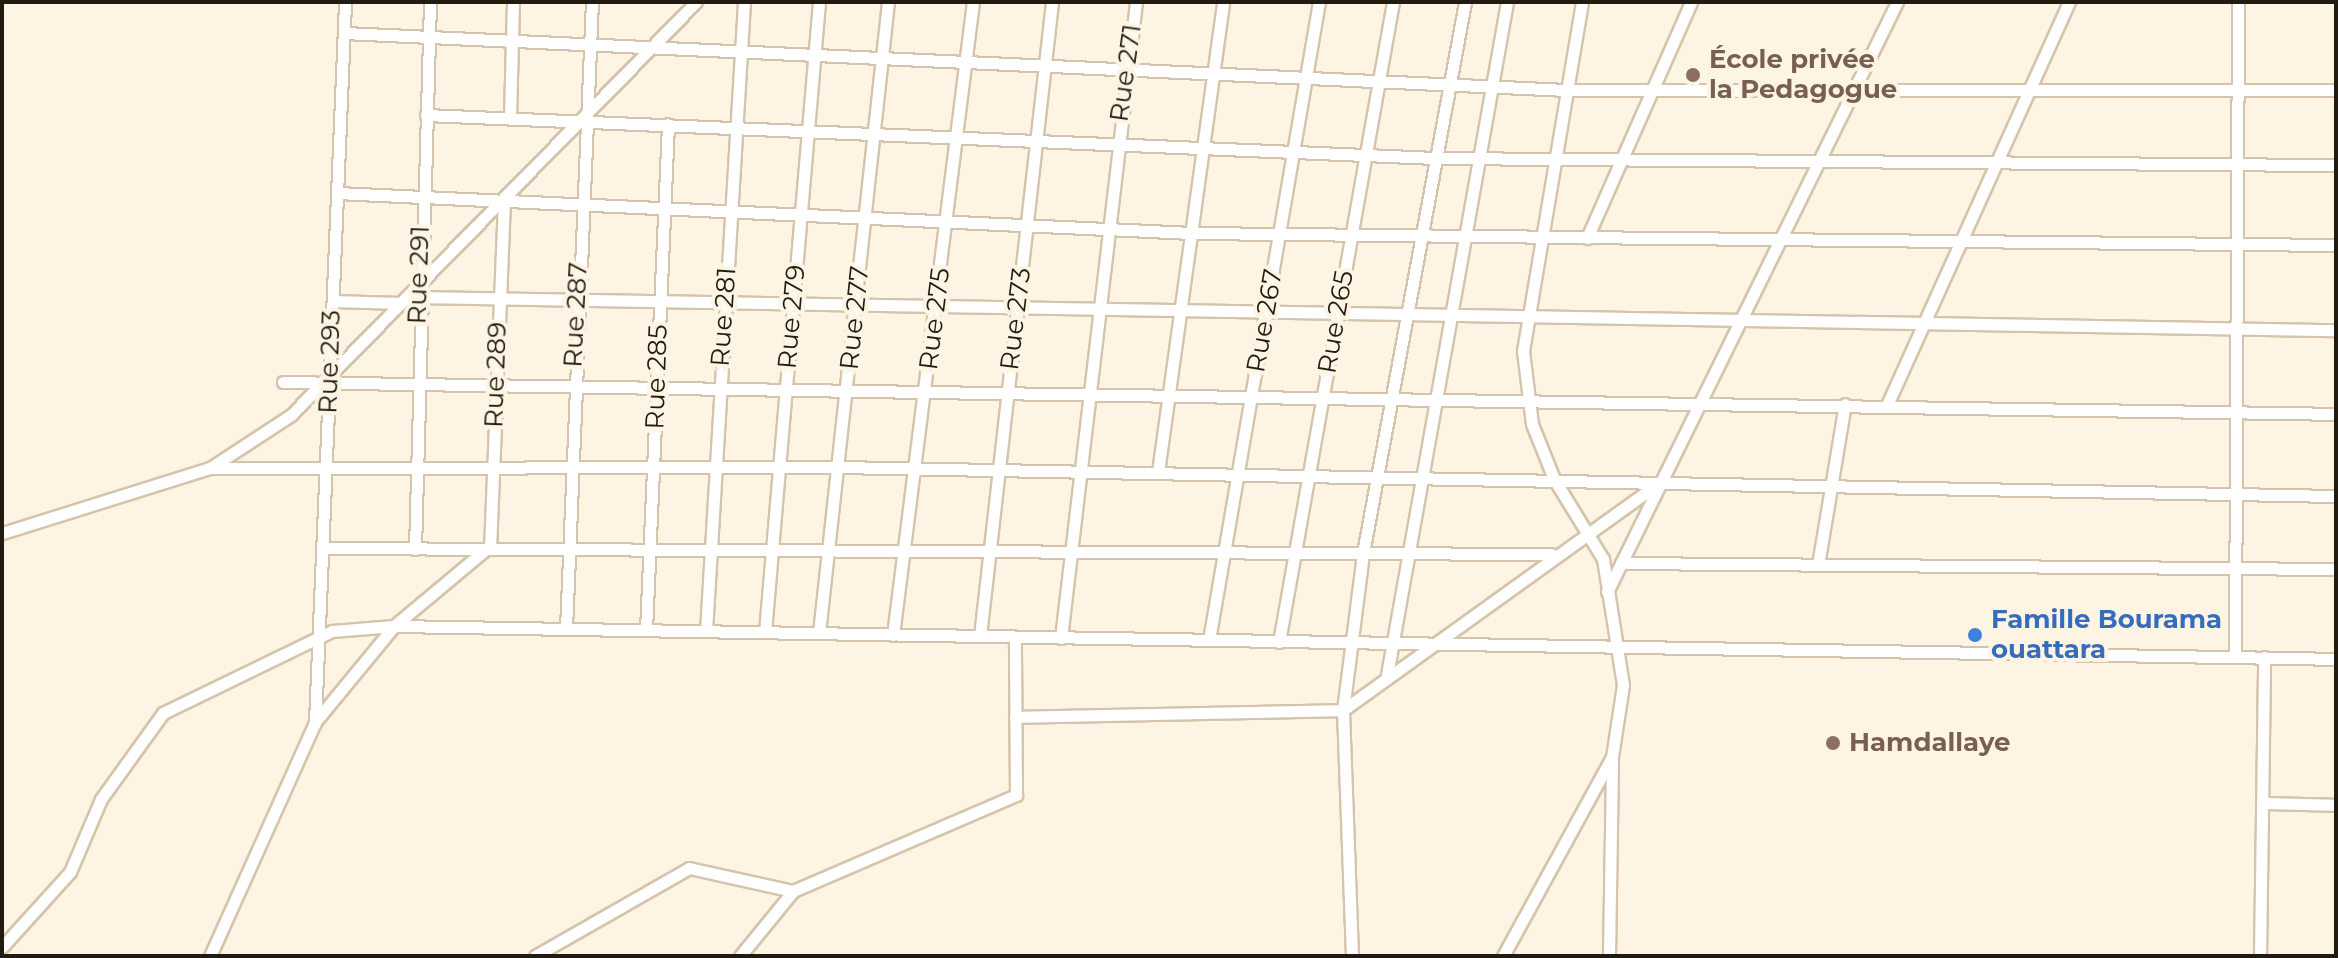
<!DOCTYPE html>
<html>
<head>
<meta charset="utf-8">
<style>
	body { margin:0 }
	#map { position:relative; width:2338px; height:958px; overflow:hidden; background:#fef4e4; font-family:Montserrat,sans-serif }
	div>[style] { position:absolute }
	.roads { filter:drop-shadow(2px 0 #d5c4ab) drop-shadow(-2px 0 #d5c4ab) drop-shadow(0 2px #d5c4ab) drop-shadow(0 -2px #d5c4ab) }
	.minor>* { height:11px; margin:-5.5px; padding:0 5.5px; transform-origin:5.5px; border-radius:5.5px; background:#fff }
	.dots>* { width:22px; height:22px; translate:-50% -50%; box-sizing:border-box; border:4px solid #fef4e4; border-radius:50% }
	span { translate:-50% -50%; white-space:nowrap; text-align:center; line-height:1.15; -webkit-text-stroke:8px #fef4e4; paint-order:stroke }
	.education-label { font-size:26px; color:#785e54; font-weight:700 }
	.left { translate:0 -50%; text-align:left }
	.street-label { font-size:26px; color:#211b11 }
	.shop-label { font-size:26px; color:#366cbe; font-weight:700 }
	.frame { position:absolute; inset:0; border:4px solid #211b11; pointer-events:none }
</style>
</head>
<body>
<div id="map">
	<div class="roads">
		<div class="minor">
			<i style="left:344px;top:33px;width:1223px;rotate:2.67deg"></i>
			<i style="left:1566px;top:90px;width:770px"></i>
			<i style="left:426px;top:115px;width:1012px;rotate:2.44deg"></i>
			<i style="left:1437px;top:158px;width:899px;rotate:0.45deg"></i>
			<i style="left:510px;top:117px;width:115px;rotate:-88.5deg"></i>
			<i style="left:337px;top:193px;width:855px;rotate:2.68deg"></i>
			<i style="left:1191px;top:233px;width:1145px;rotate:0.6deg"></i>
			<i style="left:1587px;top:238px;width:258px;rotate:-66.2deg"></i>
			<i style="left:417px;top:297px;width:1919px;rotate:0.99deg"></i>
			<i style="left:333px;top:301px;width:68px;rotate:1.7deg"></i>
			<i style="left:283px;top:382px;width:2053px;rotate:0.89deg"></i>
			<i style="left:1887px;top:405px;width:442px;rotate:-65.7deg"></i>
			<i style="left:210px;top:468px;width:628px;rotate:-0.09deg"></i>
			<i style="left:838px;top:467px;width:1498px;rotate:1.11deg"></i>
			<i style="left:1158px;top:472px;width:474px;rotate:-82.1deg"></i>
			<i style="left:2px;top:533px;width:218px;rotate:-17.4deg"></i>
			<i style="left:210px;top:468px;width:97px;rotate:-33.2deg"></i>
			<i style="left:291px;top:415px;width:578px;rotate:-45.56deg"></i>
			<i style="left:323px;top:548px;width:1228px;rotate:0.28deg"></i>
			<i style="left:415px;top:549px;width:547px;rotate:-88.43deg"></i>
			<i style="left:490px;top:549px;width:348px;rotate:-87.7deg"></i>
			<i style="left:1621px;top:563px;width:715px;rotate:0.48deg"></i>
			<i style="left:1818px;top:565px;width:163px;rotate:-80.5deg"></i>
			<i style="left:1607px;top:592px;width:657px;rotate:-63.82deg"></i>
			<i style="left:566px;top:629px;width:628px;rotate:-87.63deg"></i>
			<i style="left:646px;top:630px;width:506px;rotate:-87.51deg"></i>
			<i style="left:706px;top:631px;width:630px;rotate:-86.54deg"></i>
			<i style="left:765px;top:632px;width:632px;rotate:-85.1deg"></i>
			<i style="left:819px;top:633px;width:635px;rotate:-83.76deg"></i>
			<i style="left:893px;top:635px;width:638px;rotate:-82.8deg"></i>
			<i style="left:980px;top:636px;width:638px;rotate:-83.52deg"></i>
			<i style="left:1061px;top:638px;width:640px;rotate:-83.27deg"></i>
			<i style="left:1209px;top:640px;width:647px;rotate:-80.22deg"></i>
			<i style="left:1279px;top:642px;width:650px;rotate:-79.9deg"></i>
			<i style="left:2235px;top:657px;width:655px;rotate:-89.74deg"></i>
			<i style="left:1387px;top:675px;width:684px;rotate:-79.89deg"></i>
			<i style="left:1015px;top:717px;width:328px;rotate:-1.2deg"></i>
			<i style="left:1343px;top:710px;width:393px;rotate:-35.7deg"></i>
			<i style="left:315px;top:722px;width:721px;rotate:-87.61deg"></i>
			<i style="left:2262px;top:803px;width:74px;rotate:1.5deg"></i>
			<i style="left:2px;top:947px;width:101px;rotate:-47.8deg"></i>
			<i style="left:70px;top:872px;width:79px;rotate:-67deg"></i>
			<i style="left:101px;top:799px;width:106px;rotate:-54.2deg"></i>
			<i style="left:163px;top:713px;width:188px;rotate:-25.9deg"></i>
			<i style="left:332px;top:631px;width:62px;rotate:-4.6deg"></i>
			<i style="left:394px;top:626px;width:1942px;rotate:0.97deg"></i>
			<i style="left:210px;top:956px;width:256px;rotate:-65.8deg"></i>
			<i style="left:315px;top:722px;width:124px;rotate:-50.5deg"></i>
			<i style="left:394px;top:626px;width:120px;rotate:-39.9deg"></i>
			<i style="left:535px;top:956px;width:177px;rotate:-29.7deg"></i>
			<i style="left:689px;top:868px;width:107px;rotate:12.5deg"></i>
			<i style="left:740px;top:956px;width:84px;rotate:-50.8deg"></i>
			<i style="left:793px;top:891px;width:243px;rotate:-23.3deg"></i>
			<i style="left:1016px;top:795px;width:158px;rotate:-90.4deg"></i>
			<i style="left:1352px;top:956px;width:246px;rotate:-92.1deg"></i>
			<i style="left:1343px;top:710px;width:158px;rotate:-82.7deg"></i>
			<i style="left:1363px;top:553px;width:560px;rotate:-79.51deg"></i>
			<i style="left:1503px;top:956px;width:227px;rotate:-61.3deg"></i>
			<i style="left:1612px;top:757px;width:73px;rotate:-81.3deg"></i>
			<i style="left:1623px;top:685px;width:128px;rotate:-99deg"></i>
			<i style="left:1603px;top:559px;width:94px;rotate:-121.5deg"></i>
			<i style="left:1554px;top:479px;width:59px;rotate:-111.8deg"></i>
			<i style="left:1532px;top:424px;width:74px;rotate:-97deg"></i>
			<i style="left:1523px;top:351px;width:354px;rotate:-80.4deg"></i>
			<i style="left:1609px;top:956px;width:195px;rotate:-89.1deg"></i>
			<i style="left:2260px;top:956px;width:299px;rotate:-89.2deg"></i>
		</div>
	</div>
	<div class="dots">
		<i style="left:1693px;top:75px;background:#8d6e63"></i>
		<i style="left:1975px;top:635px;background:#3f7fe0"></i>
		<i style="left:1833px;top:743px;background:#8d6e63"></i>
	</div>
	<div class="education-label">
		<span class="left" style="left:1709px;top:75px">École privée<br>la Pedagogue</span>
		<span class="left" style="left:1849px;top:743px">Hamdallaye</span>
	</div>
	<div class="street-label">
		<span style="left:1126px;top:73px;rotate:-82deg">Rue 271</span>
		<span style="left:419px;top:275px;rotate:-88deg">Rue 291</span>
		<span style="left:576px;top:315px;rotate:-87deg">Rue 287</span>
		<span style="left:724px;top:317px;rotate:-86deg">Rue 281</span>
		<span style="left:792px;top:317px;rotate:-85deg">Rue 279</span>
		<span style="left:855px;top:318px;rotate:-84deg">Rue 277</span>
		<span style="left:935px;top:319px;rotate:-83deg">Rue 275</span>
		<span style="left:1016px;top:319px;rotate:-83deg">Rue 273</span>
		<span style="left:1265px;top:321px;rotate:-80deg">Rue 267</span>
		<span style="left:1336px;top:322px;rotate:-80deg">Rue 265</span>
		<span style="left:330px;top:362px;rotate:-88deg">Rue 293</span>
		<span style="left:496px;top:375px;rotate:-88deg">Rue 289</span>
		<span style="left:657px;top:377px;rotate:-88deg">Rue 285</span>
	</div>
	<div class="shop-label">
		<span class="left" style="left:1991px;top:635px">Famille Bourama<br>ouattara</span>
	</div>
	<div class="frame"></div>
</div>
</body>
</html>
